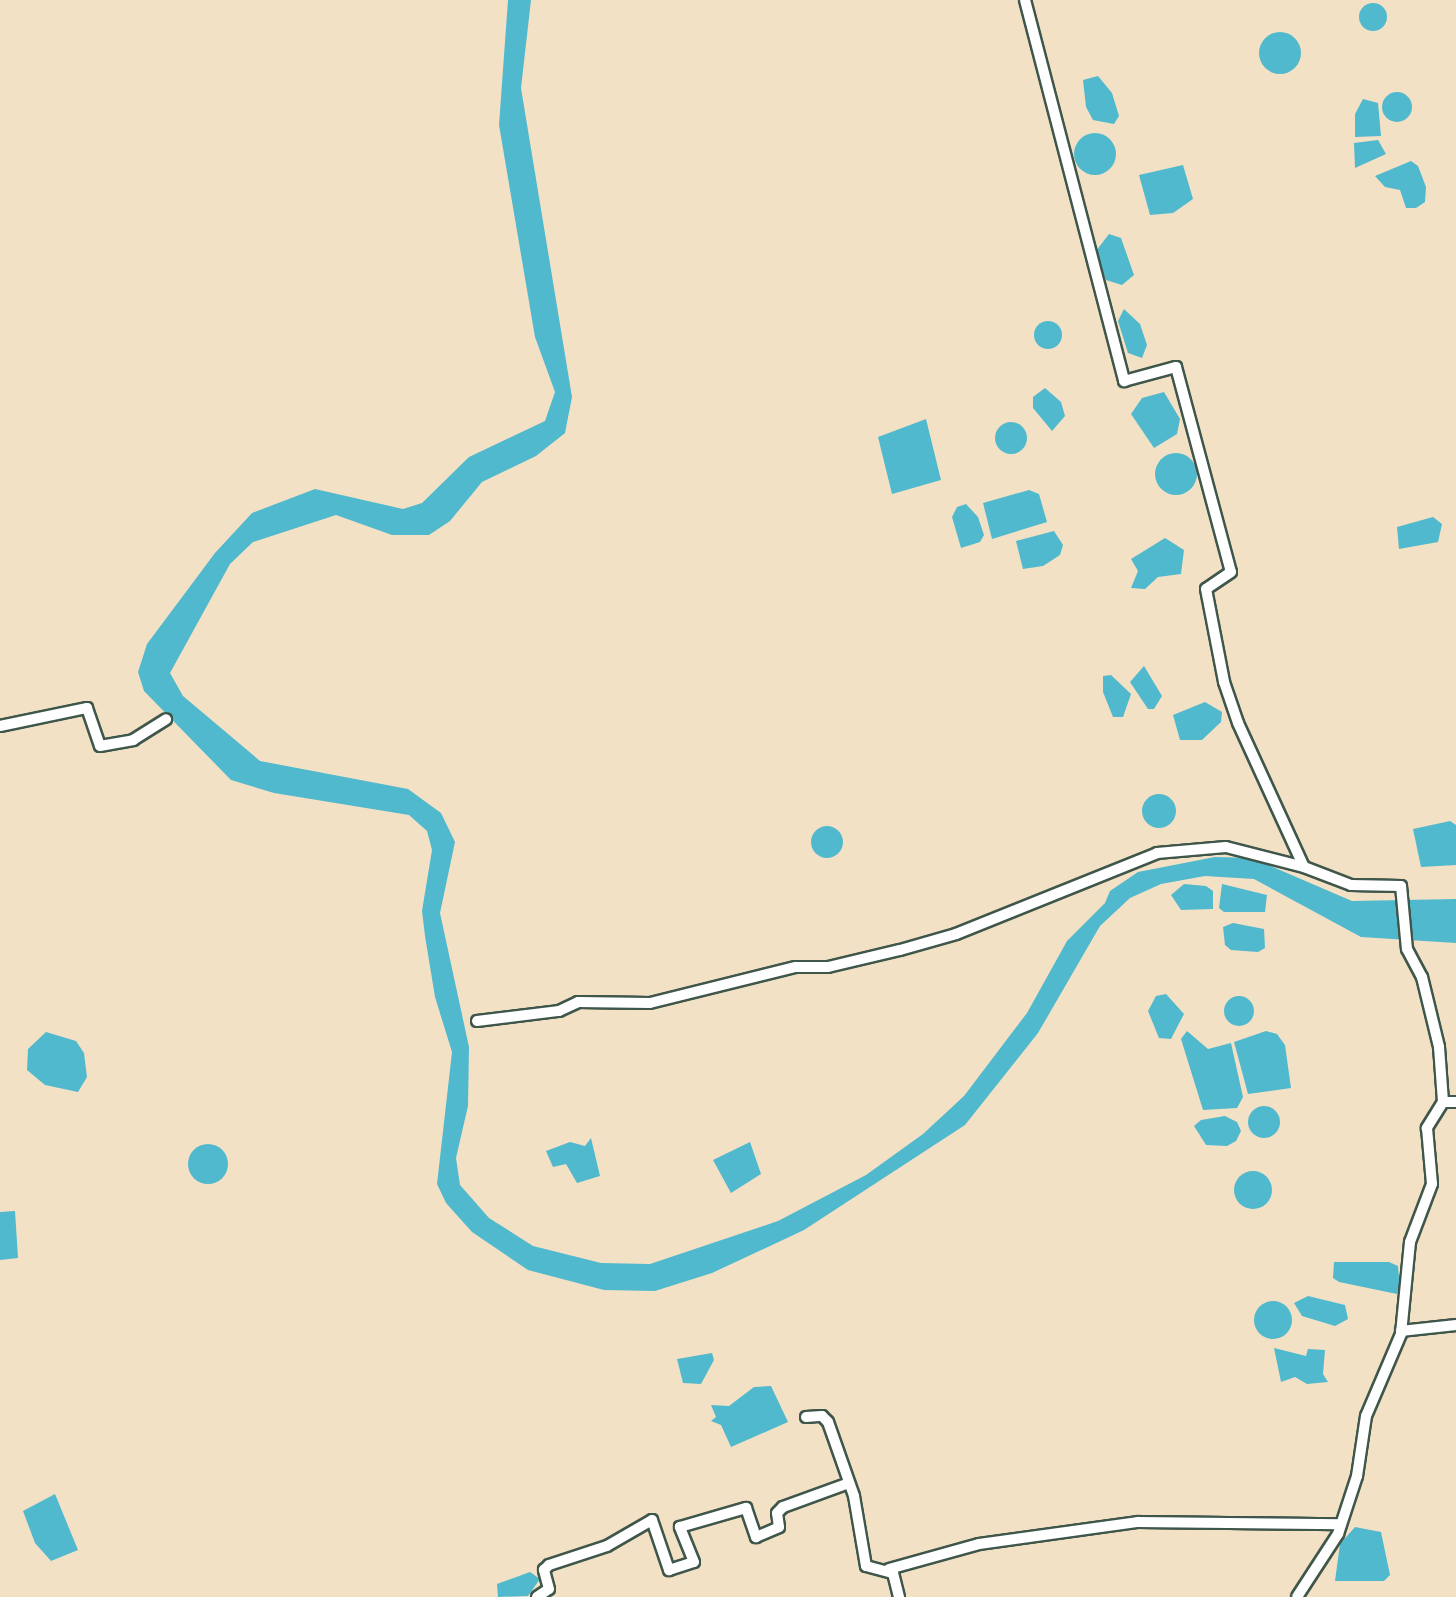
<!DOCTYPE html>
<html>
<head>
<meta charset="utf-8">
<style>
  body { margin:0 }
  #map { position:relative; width:1456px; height:1597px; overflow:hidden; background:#f3e1c6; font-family:"Libre Bodoni",serif }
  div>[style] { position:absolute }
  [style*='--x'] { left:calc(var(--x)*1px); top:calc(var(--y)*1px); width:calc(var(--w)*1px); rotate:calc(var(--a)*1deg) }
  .water>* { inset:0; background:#50b9cd }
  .round { border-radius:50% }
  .roads { filter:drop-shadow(2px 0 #3f564a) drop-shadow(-2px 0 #3f564a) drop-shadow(0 2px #3f564a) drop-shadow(0 -2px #3f564a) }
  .minor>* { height:10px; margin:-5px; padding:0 5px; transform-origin:5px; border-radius:5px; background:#fff }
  span { translate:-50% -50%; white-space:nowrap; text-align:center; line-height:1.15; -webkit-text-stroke:6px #fff; paint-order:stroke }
</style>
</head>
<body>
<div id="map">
  <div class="water">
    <div style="clip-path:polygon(508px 0,531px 0,521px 88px,572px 397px,565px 433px,536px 456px,482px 482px,450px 521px,429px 535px,392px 535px,336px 515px,253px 542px,230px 564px,170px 673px,183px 696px,260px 761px,408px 789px,441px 813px,455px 842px,440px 913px,469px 1047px,468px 1106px,456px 1158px,460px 1185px,489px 1218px,533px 1246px,601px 1263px,650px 1264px,778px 1221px,866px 1175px,923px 1134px,964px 1096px,1027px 1013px,1067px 941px,1105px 903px,1110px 891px,1138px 872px,1215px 857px,1252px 858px,1352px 901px,1456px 899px,1456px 943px,1361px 937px,1254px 879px,1205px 876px,1161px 884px,1130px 898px,1100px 926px,1038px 1033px,965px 1125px,804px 1230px,712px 1273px,655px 1291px,604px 1290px,528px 1270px,472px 1232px,446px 1203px,437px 1184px,452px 1052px,435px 997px,425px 936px,422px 911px,432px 850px,427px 831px,409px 815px,274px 793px,231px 780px,144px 691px,138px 672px,147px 644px,215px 553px,252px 513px,315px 489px,403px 509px,422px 503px,469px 457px,545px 421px,555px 392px,535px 337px,499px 125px)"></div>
    <div class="round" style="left:1359px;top:3px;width:28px;height:28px"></div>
    <div class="round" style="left:1259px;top:32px;width:42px;height:42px"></div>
    <div style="clip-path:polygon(1098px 76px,1112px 93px,1119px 116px,1114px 124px,1093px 120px,1086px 107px,1083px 80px)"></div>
    <div class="round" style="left:1382px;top:92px;width:30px;height:30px"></div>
    <div style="clip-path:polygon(1363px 99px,1378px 103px,1381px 136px,1355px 137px,1355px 114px)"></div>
    <div class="round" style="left:1074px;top:133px;width:42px;height:42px"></div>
    <div style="clip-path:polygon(1378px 140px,1386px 154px,1355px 168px,1354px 143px)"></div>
    <div style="clip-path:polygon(1411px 161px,1418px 166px,1426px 187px,1425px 202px,1416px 208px,1406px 208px,1400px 190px,1385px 187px,1375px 176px)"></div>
    <div style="clip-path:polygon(1183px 165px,1193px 199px,1173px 213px,1150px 215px,1139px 175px)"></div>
    <div style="clip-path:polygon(1109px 234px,1121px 238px,1134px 275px,1122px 285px,1106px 280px,1096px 251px)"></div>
    <div style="clip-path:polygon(1124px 309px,1140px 324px,1147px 345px,1142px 358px,1128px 353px,1118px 321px)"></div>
    <div class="round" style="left:1034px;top:321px;width:28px;height:28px"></div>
    <div style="clip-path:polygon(1045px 388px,1061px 402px,1065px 416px,1052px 431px,1033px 408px,1033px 397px)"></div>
    <div style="clip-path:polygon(1164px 392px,1180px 419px,1177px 434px,1154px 448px,1131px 414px,1142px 398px)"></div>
    <div style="clip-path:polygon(926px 419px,941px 480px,892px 494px,878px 437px)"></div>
    <div class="round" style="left:995px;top:422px;width:32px;height:32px"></div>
    <div class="round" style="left:1155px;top:453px;width:42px;height:42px"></div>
    <div style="clip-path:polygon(1029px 490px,1039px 494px,1047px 522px,992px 539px,983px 503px)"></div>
    <div style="clip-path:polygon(966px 504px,978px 517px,984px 535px,980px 542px,961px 548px,952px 517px,957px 507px)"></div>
    <div style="clip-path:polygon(1433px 517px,1442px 524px,1438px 542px,1399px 549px,1397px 527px)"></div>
    <div style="clip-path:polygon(1054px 531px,1063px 545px,1060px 555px,1043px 566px,1023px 569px,1016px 541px)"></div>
    <div style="clip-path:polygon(1165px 538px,1184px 550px,1181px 574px,1158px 577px,1145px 589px,1131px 588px,1138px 571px,1131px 559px)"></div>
    <div style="clip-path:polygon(1144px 666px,1162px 696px,1154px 709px,1148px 709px,1130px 682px)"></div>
    <div style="clip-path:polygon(1111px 675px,1131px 694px,1123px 717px,1113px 717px,1103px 692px,1103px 676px)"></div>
    <div style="clip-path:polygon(1205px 702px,1222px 712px,1221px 722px,1202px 740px,1180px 740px,1173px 715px)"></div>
    <div class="round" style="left:1142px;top:794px;width:34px;height:34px"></div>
    <div style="clip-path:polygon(1450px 821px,1456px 825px,1456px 865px,1421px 867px,1413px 829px)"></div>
    <div class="round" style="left:811px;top:826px;width:32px;height:32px"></div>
    <div style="clip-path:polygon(1184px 884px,1206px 886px,1213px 891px,1213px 909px,1181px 910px,1171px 895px)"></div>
    <div style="clip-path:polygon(1222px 884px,1267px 895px,1265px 912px,1224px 912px,1219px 908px)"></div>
    <div style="clip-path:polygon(1233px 923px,1264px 929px,1265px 948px,1258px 952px,1231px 950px,1225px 945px,1223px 927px)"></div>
    <div style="clip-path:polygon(1166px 994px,1184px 1014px,1171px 1039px,1159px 1038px,1148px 1011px,1156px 996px)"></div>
    <div class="round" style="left:1224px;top:996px;width:30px;height:30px"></div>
    <div style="clip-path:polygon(1187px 1031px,1208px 1049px,1231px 1043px,1243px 1097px,1237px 1108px,1203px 1110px,1181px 1039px)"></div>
    <div style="clip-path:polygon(1266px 1031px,1277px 1034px,1285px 1045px,1291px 1088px,1248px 1094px,1234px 1042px)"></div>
    <div style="clip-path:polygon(46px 1032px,76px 1041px,84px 1053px,87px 1077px,78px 1092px,45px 1085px,27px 1070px,28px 1049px)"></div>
    <div class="round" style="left:1248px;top:1106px;width:32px;height:32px"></div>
    <div style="clip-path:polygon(1225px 1116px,1237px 1122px,1241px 1131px,1236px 1141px,1227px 1146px,1206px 1145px,1194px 1126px,1201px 1120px)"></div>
    <div style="clip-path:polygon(591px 1138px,600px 1176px,577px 1183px,566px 1164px,553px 1167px,546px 1151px,570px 1142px,585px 1146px)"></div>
    <div style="clip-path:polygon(750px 1142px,761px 1174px,731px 1193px,713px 1160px)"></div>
    <div class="round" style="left:188px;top:1144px;width:40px;height:40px"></div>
    <div class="round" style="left:1234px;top:1171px;width:38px;height:38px"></div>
    <div style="clip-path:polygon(15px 1211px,18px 1258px,0 1260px,0 1212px)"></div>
    <div style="clip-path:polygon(1334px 1262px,1389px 1262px,1398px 1266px,1400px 1289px,1397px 1294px,1339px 1282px,1333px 1278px)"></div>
    <div style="clip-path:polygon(1308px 1296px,1345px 1305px,1348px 1319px,1335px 1326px,1302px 1316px,1294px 1303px)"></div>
    <div class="round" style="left:1254px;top:1301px;width:38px;height:38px"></div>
    <div style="clip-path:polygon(1274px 1348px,1306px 1356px,1308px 1349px,1325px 1350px,1323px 1374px,1328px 1382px,1307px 1384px,1295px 1377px,1281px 1382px)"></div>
    <div style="clip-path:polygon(712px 1353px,714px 1360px,701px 1384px,683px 1383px,677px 1359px)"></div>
    <div style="clip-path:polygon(771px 1386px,788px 1422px,731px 1447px,721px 1425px,711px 1421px,716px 1417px,711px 1405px,729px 1406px,754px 1387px)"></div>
    <div style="clip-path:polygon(55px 1494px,78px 1550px,51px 1561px,35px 1543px,23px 1511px)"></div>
    <div style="clip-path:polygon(1355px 1527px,1381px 1532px,1390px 1575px,1384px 1581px,1335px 1581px,1340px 1544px)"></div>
    <div style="clip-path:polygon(530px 1572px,540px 1579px,528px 1596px,498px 1597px,497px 1584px)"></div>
  </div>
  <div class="roads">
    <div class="minor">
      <div style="--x:1025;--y:0;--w:394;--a:75.4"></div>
      <div style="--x:1124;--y:381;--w:54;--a:-15.1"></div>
      <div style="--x:1176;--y:367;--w:212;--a:75"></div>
      <div style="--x:1231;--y:572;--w:30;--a:146"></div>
      <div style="--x:1206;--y:589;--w:95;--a:79"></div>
      <div style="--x:1224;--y:682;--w:43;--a:71.1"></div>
      <div style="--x:1238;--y:723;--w:158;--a:65.4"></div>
      <div style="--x:1304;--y:867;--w:50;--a:21"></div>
      <div style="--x:1351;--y:885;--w:50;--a:1.1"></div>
      <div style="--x:1401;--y:886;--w:63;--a:84.6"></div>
      <div style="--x:1407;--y:949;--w:32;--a:62"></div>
      <div style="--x:1422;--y:977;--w:72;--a:76.3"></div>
      <div style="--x:1439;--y:1047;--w:55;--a:85.8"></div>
      <div style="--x:1443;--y:1102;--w:31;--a:122"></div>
      <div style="--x:1427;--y:1128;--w:56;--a:84.9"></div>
      <div style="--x:1432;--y:1184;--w:62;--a:110.8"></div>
      <div style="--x:1410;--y:1242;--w:92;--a:95.6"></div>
      <div style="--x:1401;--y:1334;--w:89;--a:113.1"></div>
      <div style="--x:1366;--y:1416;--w:61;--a:98.5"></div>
      <div style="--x:1357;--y:1476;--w:61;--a:108.1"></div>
      <div style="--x:1338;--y:1534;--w:75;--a:123.1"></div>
      <div style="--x:0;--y:726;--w:89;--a:-11.7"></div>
      <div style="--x:87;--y:708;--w:40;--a:71.1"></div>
      <div style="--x:100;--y:746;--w:34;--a:-10"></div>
      <div style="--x:133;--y:740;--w:39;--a:-32"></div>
      <div style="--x:477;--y:1021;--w:83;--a:-7"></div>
      <div style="--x:559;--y:1011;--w:21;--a:-25"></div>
      <div style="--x:578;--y:1002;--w:72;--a:0.8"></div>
      <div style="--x:650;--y:1003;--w:150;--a:-13.9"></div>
      <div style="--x:796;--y:967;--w:32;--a:0"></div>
      <div style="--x:828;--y:967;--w:74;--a:-13.3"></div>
      <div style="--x:900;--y:950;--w:58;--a:-15.9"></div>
      <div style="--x:956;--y:934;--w:217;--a:-21.9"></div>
      <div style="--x:1157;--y:853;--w:69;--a:-5"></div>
      <div style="--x:1226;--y:847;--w:81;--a:14.4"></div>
      <div style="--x:1443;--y:1102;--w:13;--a:0"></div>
      <div style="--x:1401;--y:1331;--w:55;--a:-6.2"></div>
      <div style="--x:806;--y:1417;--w:16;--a:-4"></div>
      <div style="--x:822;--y:1416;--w:8;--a:45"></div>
      <div style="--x:828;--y:1422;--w:78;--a:70.6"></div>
      <div style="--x:854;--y:1496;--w:71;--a:80.3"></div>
      <div style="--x:866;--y:1566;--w:28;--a:15"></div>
      <div style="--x:893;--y:1573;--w:25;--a:76"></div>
      <div style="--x:889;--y:1569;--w:93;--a:-15.5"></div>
      <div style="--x:979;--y:1544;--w:161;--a:-7.9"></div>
      <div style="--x:1138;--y:1522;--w:203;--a:0.6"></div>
      <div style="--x:537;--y:1597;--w:14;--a:-34"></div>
      <div style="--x:549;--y:1589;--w:20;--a:-105"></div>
      <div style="--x:544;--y:1570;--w:7;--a:-45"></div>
      <div style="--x:549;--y:1565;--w:61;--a:-18.1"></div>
      <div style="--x:607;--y:1546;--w:52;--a:-30"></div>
      <div style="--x:652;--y:1520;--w:53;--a:71.2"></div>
      <div style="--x:669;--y:1570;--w:26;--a:-18"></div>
      <div style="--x:694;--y:1562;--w:38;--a:-112"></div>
      <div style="--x:680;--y:1527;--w:69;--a:-16.1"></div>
      <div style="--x:746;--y:1508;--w:31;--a:71"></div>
      <div style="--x:756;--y:1537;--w:25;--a:-23"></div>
      <div style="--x:779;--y:1527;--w:14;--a:-98"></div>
      <div style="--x:777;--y:1513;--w:8;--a:-45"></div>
      <div style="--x:783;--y:1507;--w:70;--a:-20"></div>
    </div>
  </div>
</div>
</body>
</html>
